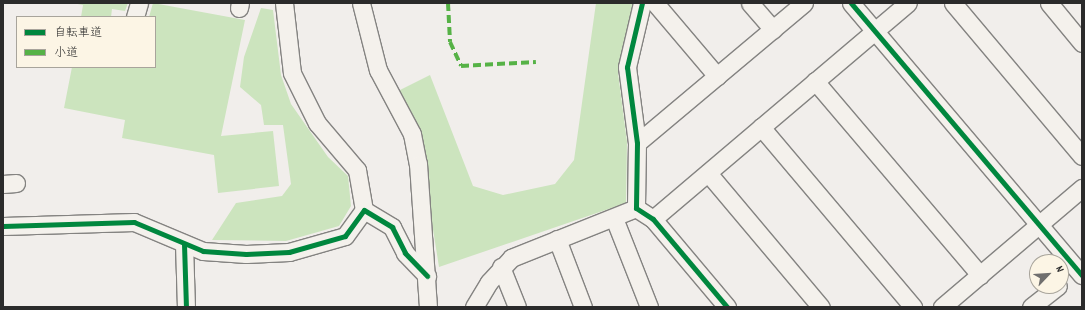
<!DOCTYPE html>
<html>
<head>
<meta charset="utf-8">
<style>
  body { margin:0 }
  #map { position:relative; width:1085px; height:310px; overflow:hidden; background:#f1eeeb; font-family:Dekko,"Klee One",sans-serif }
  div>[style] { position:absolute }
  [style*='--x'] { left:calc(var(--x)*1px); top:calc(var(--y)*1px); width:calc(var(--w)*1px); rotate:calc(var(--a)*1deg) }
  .green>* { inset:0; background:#cce4be }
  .roads { filter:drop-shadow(1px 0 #848381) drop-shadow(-1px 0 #848381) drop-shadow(0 1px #848381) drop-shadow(0 -1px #848381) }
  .minor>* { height:17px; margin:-8.5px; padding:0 8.5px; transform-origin:8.5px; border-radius:8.5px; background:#f4f1ec }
  .quiet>* { height:4px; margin-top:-2px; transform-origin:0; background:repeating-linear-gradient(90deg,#56b246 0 8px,transparent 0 12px) }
  .cycleway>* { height:5px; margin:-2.5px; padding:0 2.5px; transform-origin:2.5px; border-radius:2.5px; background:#00873e }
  span { translate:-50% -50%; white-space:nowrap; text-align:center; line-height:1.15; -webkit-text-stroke:3px #fcf5e5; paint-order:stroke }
  .frame { position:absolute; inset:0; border:4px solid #2b2b2b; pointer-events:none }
  .legend { position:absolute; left:16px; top:16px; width:140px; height:52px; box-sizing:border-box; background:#fcf5e5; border:1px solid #a8a49b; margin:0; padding:5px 7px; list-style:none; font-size:12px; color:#2b2b2b }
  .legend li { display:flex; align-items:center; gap:8px; height:20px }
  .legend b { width:20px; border:1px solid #a8a49b }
  .north { position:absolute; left:1029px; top:254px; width:40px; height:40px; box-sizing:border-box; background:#fcf5e5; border:1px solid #a8a49b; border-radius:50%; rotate:65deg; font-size:11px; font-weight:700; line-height:16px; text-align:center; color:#2b2b2b }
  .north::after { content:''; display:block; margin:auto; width:14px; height:18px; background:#706f6e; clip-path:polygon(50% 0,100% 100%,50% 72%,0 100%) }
</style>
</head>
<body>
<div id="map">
  <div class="green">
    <div style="clip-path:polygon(72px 3px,128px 3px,125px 11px,112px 9px,111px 17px,81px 17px,83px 5px)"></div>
    <div style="clip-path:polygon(153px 3px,245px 20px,221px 136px,273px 131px,279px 186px,218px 193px,214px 155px,122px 138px,125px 120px,64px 108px,72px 67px,155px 67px,155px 17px,149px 17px)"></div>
    <div style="clip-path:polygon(596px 3px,635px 3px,618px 73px,627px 142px,626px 203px,439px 267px,418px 135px,398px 91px,430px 75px,473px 186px,503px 195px,555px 184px,574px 160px)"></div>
    <div style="clip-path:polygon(261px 8px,273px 10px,281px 75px,291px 104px,328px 157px,348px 176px,351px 206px,339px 226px,286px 241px,212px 240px,236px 203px,282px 196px,291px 184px,283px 125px,264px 125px,261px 105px,240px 87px,244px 57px)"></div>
  </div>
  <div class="roads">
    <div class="minor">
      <div style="--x:284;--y:3;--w:70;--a:83.5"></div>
      <div style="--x:292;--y:73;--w:56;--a:63.4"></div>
      <div style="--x:317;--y:123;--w:62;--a:49.6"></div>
      <div style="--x:357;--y:170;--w:41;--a:80.1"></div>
      <div style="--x:361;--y:3;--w:69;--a:75.8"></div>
      <div style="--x:378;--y:70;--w:72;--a:62"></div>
      <div style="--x:412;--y:134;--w:31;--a:79"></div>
      <div style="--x:418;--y:164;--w:143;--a:86"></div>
      <div style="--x:642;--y:3;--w:66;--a:103.2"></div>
      <div style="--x:627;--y:67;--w:77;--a:82.5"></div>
      <div style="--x:637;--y:143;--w:65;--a:90.9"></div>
      <div style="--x:636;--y:208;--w:20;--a:33"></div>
      <div style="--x:653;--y:219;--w:115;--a:49.9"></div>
      <div style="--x:655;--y:3;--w:96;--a:49.7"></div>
      <div style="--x:750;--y:3;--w:35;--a:49"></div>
      <div style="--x:851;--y:3;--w:357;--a:49.7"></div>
      <div style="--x:953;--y:3;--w:200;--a:49.9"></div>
      <div style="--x:1049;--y:3;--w:52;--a:50.5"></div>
      <div style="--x:239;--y:8;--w:5;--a:-79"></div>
      <div style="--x:135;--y:17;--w:15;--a:-74"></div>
      <div style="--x:815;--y:81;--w:255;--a:49.6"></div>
      <div style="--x:761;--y:127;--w:236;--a:49.8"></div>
      <div style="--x:637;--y:143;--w:218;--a:-40"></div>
      <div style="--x:708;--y:173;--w:175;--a:49.9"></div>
      <div style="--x:3;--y:184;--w:13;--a:-4"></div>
      <div style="--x:614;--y:218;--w:96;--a:68.5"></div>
      <div style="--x:653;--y:219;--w:334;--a:-40.3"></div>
      <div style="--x:3;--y:226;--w:131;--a:-1.7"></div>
      <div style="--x:134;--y:222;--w:75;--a:22.8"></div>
      <div style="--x:203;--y:251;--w:43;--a:4"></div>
      <div style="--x:246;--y:254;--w:43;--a:-2.7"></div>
      <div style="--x:289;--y:252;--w:58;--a:-15.9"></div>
      <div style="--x:345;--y:236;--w:32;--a:-54"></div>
      <div style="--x:364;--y:210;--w:33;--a:31"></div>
      <div style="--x:392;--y:227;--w:29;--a:63"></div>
      <div style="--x:405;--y:253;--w:32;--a:46"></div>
      <div style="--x:557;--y:239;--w:73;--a:69.1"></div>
      <div style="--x:184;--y:244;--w:63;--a:88.2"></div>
      <div style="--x:501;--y:267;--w:43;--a:68.2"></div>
      <div style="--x:474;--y:307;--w:29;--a:-59"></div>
      <div style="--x:489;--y:282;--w:33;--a:-47"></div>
      <div style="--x:511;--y:258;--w:135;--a:-21.8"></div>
      <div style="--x:942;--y:307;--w:184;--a:-40.4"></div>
      <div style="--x:1031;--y:307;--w:34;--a:-38"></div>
    </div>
  </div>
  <div class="quiet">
    <div style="--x:448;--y:3;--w:39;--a:87"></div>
    <div style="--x:450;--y:42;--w:26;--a:65"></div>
    <div style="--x:461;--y:66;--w:75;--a:-3.1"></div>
  </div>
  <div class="cycleway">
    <div style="--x:642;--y:3;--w:66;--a:103.2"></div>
    <div style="--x:627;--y:67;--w:77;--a:82.5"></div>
    <div style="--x:637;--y:143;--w:65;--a:90.9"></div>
    <div style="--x:636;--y:208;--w:20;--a:33"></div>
    <div style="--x:653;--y:219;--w:115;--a:49.9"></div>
    <div style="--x:851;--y:3;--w:357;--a:49.7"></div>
    <div style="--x:3;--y:226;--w:131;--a:-1.7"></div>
    <div style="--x:134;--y:222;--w:75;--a:22.8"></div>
    <div style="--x:203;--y:251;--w:43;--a:4"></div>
    <div style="--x:246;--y:254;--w:43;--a:-2.7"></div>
    <div style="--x:289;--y:252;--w:58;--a:-15.9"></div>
    <div style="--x:345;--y:236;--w:32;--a:-54"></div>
    <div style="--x:364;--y:210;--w:33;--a:31"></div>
    <div style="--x:392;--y:227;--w:29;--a:63"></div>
    <div style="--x:405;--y:253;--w:32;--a:46"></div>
    <div style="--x:184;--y:244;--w:63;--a:88.2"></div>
  </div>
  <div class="frame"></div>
  <ul class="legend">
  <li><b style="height:5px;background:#00873e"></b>自転車道</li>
  <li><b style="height:5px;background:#56b246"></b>小道</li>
  </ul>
  <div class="north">N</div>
</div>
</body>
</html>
